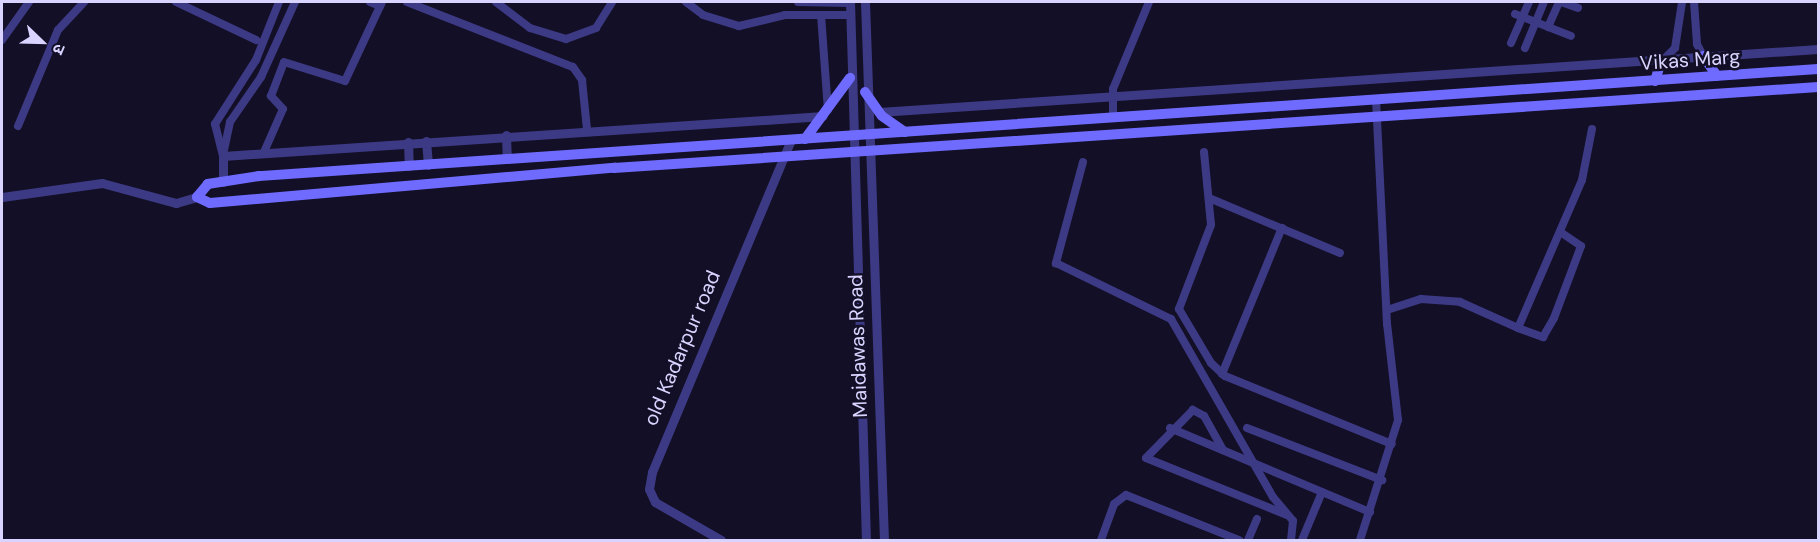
<!DOCTYPE html>
<html>
<head>
<meta charset="utf-8">
<style>
  body { margin:0 }
  #map { position:relative; width:1820px; height:542px; overflow:hidden; background:#130f26; font-family:"DM Sans","Noto Sans Devanagari",sans-serif }
  div>[style] { position:absolute }
  [style*='--x'] { left:calc(var(--x)*1px); top:calc(var(--y)*1px); width:calc(var(--w)*1px); rotate:calc(var(--a)*1deg) }
  .minor>* { height:8px; margin:-4px; padding:0 4px; transform-origin:4px; border-radius:4px; background:#3d3a85 }
  .tertiary>* { height:9px; margin:-4.5px; padding:0 4.5px; transform-origin:4.5px; border-radius:4.5px; background:#3d3a85 }
  .secondary>* { height:10px; margin:-5px; padding:0 5px; transform-origin:5px; border-radius:5px; background:#6f6bff }
  span { translate:-50% -50%; white-space:nowrap; text-align:center; line-height:1.15; -webkit-text-stroke:5px #130f26; paint-order:stroke }
  .street-label { font-size:20px; color:#d9d4ff }
  .frame { position:absolute; inset:0; border:3px solid #d9d4ff; pointer-events:none }
  .north { position:absolute; left:12px; top:12px; width:60px; height:60px; -webkit-text-stroke:4px #130f26; paint-order:stroke; rotate:113deg; font-size:16px; font-weight:700; line-height:24px; text-align:center; color:#d9d4ff }
  .north::after { content:''; display:block; margin:auto; width:21px; height:27px; background:#d9d4ff; clip-path:polygon(50% 0,100% 100%,50% 72%,0 100%) }
</style>
</head>
<body>
<div id="map">
  <div class="minor">
    <div style="--x:176;--y:2;--w:89;--a:25.4"></div>
    <div style="--x:370;--y:2;--w:11;--a:22"></div>
    <div style="--x:407;--y:2;--w:178;--a:21.4"></div>
    <div style="--x:573;--y:67;--w:16;--a:55"></div>
    <div style="--x:582;--y:80;--w:49;--a:84.2"></div>
    <div style="--x:496;--y:2;--w:43;--a:37.4"></div>
    <div style="--x:530;--y:28;--w:38;--a:17"></div>
    <div style="--x:566;--y:39;--w:32;--a:-20"></div>
    <div style="--x:596;--y:28;--w:31;--a:-58"></div>
    <div style="--x:686;--y:2;--w:21;--a:37"></div>
    <div style="--x:703;--y:15;--w:38;--a:17"></div>
    <div style="--x:739;--y:26;--w:47;--a:-13.4"></div>
    <div style="--x:785;--y:15;--w:65;--a:0"></div>
    <div style="--x:798;--y:2;--w:52;--a:1.1"></div>
    <div style="--x:1561;--y:2;--w:18;--a:19"></div>
    <div style="--x:1694;--y:2;--w:42;--a:85.9"></div>
    <div style="--x:1697;--y:44;--w:13;--a:63"></div>
    <div style="--x:1515;--y:14;--w:60;--a:21.4"></div>
    <div style="--x:821;--y:15;--w:95;--a:85.8"></div>
    <div style="--x:1548;--y:27;--w:27;--a:-66"></div>
    <div style="--x:2;--y:40;--w:47;--a:-54.6"></div>
    <div style="--x:1511;--y:43;--w:45;--a:-66.3"></div>
    <div style="--x:1525;--y:48;--w:50;--a:-67.6"></div>
    <div style="--x:1663;--y:60;--w:17;--a:-45"></div>
    <div style="--x:1675;--y:48;--w:47;--a:-81.3"></div>
    <div style="--x:1113;--y:117;--w:28;--a:-90"></div>
    <div style="--x:1113;--y:89;--w:94;--a:-67.5"></div>
    <div style="--x:18;--y:126;--w:104;--a:-67.4"></div>
    <div style="--x:58;--y:30;--w:38;--a:-47"></div>
    <div style="--x:264;--y:152;--w:47;--a:-66.2"></div>
    <div style="--x:283;--y:109;--w:18;--a:-133"></div>
    <div style="--x:271;--y:96;--w:36;--a:-69"></div>
    <div style="--x:284;--y:62;--w:64;--a:17.3"></div>
    <div style="--x:345;--y:81;--w:87;--a:-64.9"></div>
    <div style="--x:1204;--y:152;--w:73;--a:84.5"></div>
    <div style="--x:1211;--y:225;--w:90;--a:110.9"></div>
    <div style="--x:1179;--y:309;--w:63;--a:59.3"></div>
    <div style="--x:1211;--y:363;--w:19;--a:43"></div>
    <div style="--x:1225;--y:376;--w:180;--a:22.2"></div>
    <div style="--x:223;--y:155;--w:34;--a:-78"></div>
    <div style="--x:230;--y:122;--w:55;--a:-55.4"></div>
    <div style="--x:261;--y:77;--w:82;--a:-65.6"></div>
    <div style="--x:223;--y:156;--w:33;--a:-104"></div>
    <div style="--x:215;--y:124;--w:76;--a:-57.4"></div>
    <div style="--x:256;--y:60;--w:62;--a:-68.4"></div>
    <div style="--x:1083;--y:162;--w:105;--a:105"></div>
    <div style="--x:1056;--y:263;--w:128;--a:26"></div>
    <div style="--x:1171;--y:319;--w:205;--a:60.2"></div>
    <div style="--x:1273;--y:497;--w:31;--a:50"></div>
    <div style="--x:1293;--y:521;--w:19;--a:96"></div>
    <div style="--x:1209;--y:198;--w:142;--a:22.8"></div>
    <div style="--x:1387;--y:310;--w:36;--a:-18"></div>
    <div style="--x:1421;--y:299;--w:39;--a:4"></div>
    <div style="--x:1460;--y:302;--w:64;--a:24.1"></div>
    <div style="--x:1518;--y:328;--w:161;--a:-66.6"></div>
    <div style="--x:1582;--y:180;--w:52;--a:-78.9"></div>
    <div style="--x:1518;--y:328;--w:27;--a:20"></div>
    <div style="--x:1543;--y:337;--w:22;--a:-60"></div>
    <div style="--x:1554;--y:318;--w:77;--a:-69.4"></div>
    <div style="--x:1581;--y:246;--w:25;--a:-146"></div>
    <div style="--x:1222;--y:374;--w:158;--a:-67.7"></div>
    <div style="--x:1170;--y:428;--w:217;--a:22.8"></div>
    <div style="--x:1247;--y:428;--w:145;--a:21.1"></div>
    <div style="--x:1223;--y:450;--w:39;--a:-119"></div>
    <div style="--x:1204;--y:416;--w:13;--a:-151"></div>
    <div style="--x:1193;--y:410;--w:67;--a:134.4"></div>
    <div style="--x:1146;--y:458;--w:152;--a:22"></div>
    <div style="--x:1101;--y:540;--w:38;--a:-70"></div>
    <div style="--x:1114;--y:504;--w:15;--a:-37"></div>
    <div style="--x:1126;--y:495;--w:122;--a:21.7"></div>
    <div style="--x:1248;--y:540;--w:23;--a:-67"></div>
    <div style="--x:1302;--y:540;--w:52;--a:-67.4"></div>
    <div style="--x:1360;--y:540;--w:126;--a:-72.4"></div>
    <div style="--x:1398;--y:420;--w:97;--a:-96.5"></div>
    <div style="--x:1387;--y:324;--w:224;--a:-92.8"></div>
  </div>
  <div class="tertiary">
    <div style="--x:850;--y:2;--w:538;--a:88.3"></div>
    <div style="--x:865;--y:2;--w:538;--a:87.98"></div>
    <div style="--x:879;--y:112;--w:941;--a:-3.84"></div>
    <div style="--x:506;--y:135;--w:24;--a:88"></div>
    <div style="--x:426;--y:141;--w:24;--a:85"></div>
    <div style="--x:408;--y:142;--w:24;--a:88"></div>
    <div style="--x:223;--y:182;--w:26;--a:-90"></div>
    <div style="--x:223;--y:156;--w:601;--a:-3.81"></div>
    <div style="--x:2;--y:197;--w:101;--a:-8"></div>
    <div style="--x:102;--y:183;--w:77;--a:15.1"></div>
    <div style="--x:176;--y:203;--w:22;--a:-16"></div>
    <div style="--x:721;--y:540;--w:76;--a:-150.1"></div>
    <div style="--x:655;--y:502;--w:14;--a:-115"></div>
    <div style="--x:649;--y:489;--w:17;--a:-80"></div>
    <div style="--x:652;--y:472;--w:360;--a:-67.3"></div>
  </div>
  <div class="secondary">
    <div style="--x:1703;--y:56;--w:24;--a:55"></div>
    <div style="--x:1818;--y:69;--w:1563;--a:176.07"></div>
    <div style="--x:259;--y:176;--w:52;--a:171.1"></div>
    <div style="--x:208;--y:184;--w:17;--a:130"></div>
    <div style="--x:197;--y:197;--w:14;--a:25"></div>
    <div style="--x:210;--y:203;--w:406;--a:-5"></div>
    <div style="--x:614;--y:168;--w:1207;--a:-3.85"></div>
    <div style="--x:1655;--y:81;--w:21;--a:-73"></div>
    <div style="--x:865;--y:92;--w:29;--a:55"></div>
    <div style="--x:882;--y:116;--w:28;--a:35"></div>
    <div style="--x:805;--y:139;--w:76;--a:-53.6"></div>
  </div>
  <div class="street-label">
    <span style="left:1690px;top:60px;rotate:-4deg">Vikas Marg</span>
    <span style="left:858px;top:346px;rotate:-92deg">Maidawas Road</span>
    <span style="left:682px;top:348px;rotate:-67deg">old Kadarpur road</span>
  </div>
  <div class="frame"></div>
  <div class="north">उ</div>
</div>
</body>
</html>
